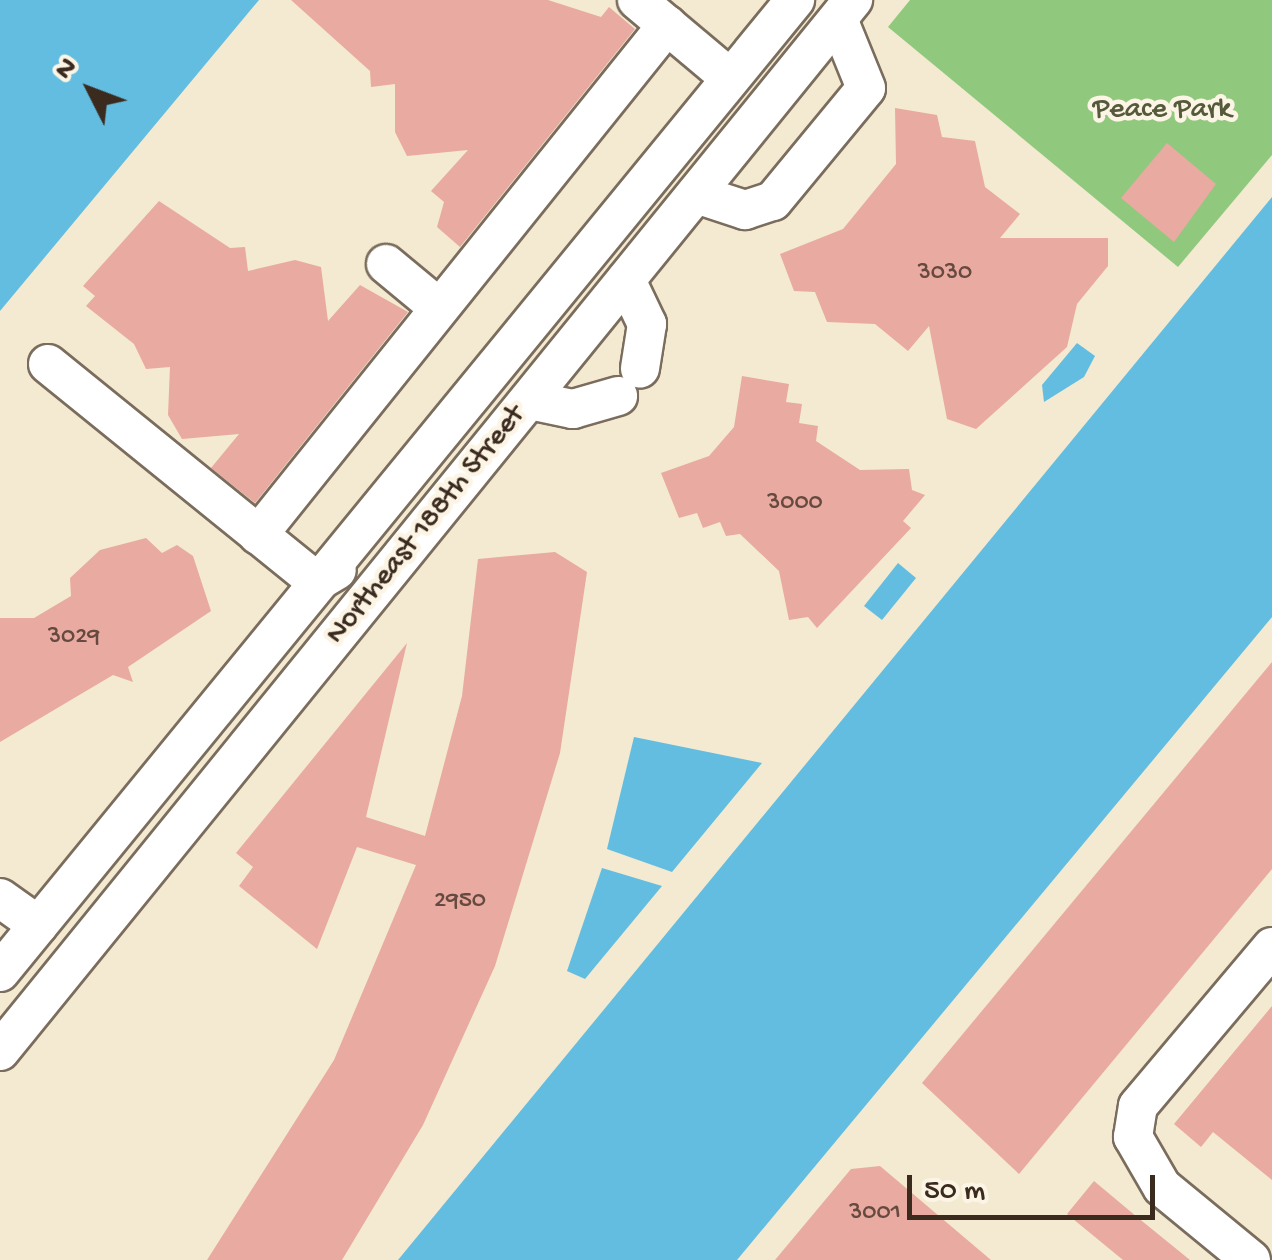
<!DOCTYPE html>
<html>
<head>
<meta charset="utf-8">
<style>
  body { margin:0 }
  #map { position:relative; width:1272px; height:1260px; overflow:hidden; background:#f3ead1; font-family:"Gochi Hand",sans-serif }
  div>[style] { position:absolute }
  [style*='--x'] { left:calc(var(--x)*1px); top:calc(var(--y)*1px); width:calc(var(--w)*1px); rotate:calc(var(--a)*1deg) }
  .green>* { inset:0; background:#90c97d }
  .water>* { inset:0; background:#62bde0 }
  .building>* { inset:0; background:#e9aaa1 }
  .roads { filter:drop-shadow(2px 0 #7b6d5d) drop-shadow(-2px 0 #7b6d5d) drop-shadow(0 2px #7b6d5d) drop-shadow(0 -2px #7b6d5d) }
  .minor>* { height:38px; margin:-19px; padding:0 19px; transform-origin:19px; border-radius:19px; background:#fff }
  span { translate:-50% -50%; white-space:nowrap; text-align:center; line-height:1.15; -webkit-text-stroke:9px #fcf5e5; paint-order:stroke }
  .number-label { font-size:25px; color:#664a3f }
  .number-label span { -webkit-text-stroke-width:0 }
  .park-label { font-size:30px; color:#545a3a }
  .street-label { font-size:30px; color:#3b2a1e }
  .north { position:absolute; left:40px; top:40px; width:100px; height:100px; -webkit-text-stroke:8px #fcf5e5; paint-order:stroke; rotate:312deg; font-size:28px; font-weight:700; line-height:40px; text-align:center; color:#3b2a1e }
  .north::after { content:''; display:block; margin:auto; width:35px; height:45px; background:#3b2a1e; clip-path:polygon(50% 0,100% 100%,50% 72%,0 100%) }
  .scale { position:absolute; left:907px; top:1175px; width:248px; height:45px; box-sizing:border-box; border:5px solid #3b2a1e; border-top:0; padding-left:12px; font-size:30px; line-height:35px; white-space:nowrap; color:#3b2a1e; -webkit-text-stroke:8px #fcf5e5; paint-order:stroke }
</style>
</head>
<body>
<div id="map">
  <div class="green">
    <div style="clip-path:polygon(910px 0,1272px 0,1272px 155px,1178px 267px,888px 27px)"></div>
  </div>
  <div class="water">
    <div style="clip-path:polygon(0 0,259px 0,0 311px)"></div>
    <div style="clip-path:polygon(1272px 197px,1272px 617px,737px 1260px,398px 1260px)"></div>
    <div style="clip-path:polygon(1077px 343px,1095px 356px,1084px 377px,1044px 402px,1042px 385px)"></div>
    <div style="clip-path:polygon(898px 563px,916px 578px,882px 620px,864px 606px)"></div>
    <div style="clip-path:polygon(634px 737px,762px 763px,672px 872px,607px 849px)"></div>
    <div style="clip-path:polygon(602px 868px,662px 886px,585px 979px,567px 971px)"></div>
  </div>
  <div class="building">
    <div style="clip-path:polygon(291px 0,548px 0,601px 17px,609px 7px,635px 29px,460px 247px,437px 227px,444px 202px,431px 191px,468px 150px,407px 156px,395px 132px,395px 84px,371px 87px,370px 71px)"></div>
    <div style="clip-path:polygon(895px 108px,937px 115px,942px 137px,975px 141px,985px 187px,1020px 214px,1000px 238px,1108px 238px,1108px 266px,1077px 304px,1067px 347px,976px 429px,947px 419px,929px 326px,908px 351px,875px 324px,827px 322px,815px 292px,794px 291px,780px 254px,843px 229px,896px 164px)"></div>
    <div style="clip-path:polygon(1167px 143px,1216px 184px,1174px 242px,1121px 198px)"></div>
    <div style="clip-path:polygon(159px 201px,230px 248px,245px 247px,248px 271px,295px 260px,321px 267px,328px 321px,360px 285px,408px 312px,255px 503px,211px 468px,239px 434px,182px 439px,168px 415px,170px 367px,146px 369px,134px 344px,86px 306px,95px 296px,83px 286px)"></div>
    <div style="clip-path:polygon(742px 376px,789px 384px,786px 402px,802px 404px,799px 423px,818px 426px,816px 441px,860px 470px,909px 469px,912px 490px,925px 495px,903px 521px,911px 528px,817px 628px,808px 617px,789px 620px,779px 571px,740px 534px,726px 536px,720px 522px,703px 528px,697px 513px,679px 518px,661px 473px,709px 456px,734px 427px)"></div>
    <div style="clip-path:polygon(146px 538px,162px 553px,177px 545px,193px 556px,211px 611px,128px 667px,133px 682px,113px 675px,0 742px,0 618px,34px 618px,71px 596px,70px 578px,100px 550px)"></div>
    <div style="clip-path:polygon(555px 552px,587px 572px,560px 753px,495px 966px,423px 1125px,342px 1260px,207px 1260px,334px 1060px,416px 865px,357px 847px,317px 949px,239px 886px,253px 867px,236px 853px,407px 643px,366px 817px,425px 836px,462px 696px,478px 559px)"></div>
    <div style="clip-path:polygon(1272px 662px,1272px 869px,1019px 1174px,922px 1083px)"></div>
    <div style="clip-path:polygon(1272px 1006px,1272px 1180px,1213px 1132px,1201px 1147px,1174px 1124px)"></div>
    <div style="clip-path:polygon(880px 1166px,991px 1260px,775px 1260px,851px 1169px)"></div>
    <div style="clip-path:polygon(1094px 1181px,1137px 1217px,1190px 1260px,1123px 1260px,1067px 1214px)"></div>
  </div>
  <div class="roads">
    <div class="minor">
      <div style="--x:637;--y:0;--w:121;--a:40"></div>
      <div style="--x:696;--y:194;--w:52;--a:18.1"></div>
      <div style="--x:745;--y:210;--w:29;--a:-18"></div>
      <div style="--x:773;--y:201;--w:146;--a:-50.5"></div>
      <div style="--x:866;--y:88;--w:74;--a:-112.1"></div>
      <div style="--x:386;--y:264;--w:69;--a:39.7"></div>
      <div style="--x:626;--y:280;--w:49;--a:64.5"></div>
      <div style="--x:647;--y:324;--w:45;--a:99"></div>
      <div style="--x:48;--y:364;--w:346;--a:39"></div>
      <div style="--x:317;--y:582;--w:23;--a:-31"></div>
      <div style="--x:529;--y:400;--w:45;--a:11.6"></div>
      <div style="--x:573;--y:409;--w:47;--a:-16.1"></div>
      <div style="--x:258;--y:535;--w:654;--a:-51.27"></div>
      <div style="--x:0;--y:898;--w:47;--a:35.4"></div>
      <div style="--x:0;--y:972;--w:1256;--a:-50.72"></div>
      <div style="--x:0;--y:1051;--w:1354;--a:-50.94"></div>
      <div style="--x:1251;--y:1260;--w:115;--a:-140.6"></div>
      <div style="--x:1162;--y:1187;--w:58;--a:-120.1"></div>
      <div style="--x:1133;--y:1137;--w:31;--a:-81"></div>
      <div style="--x:1138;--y:1106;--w:208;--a:-49.9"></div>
    </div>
  </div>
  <div class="number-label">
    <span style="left:945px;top:274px">3030</span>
    <span style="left:795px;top:504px">3000</span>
    <span style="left:74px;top:638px">3029</span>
    <span style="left:460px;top:902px">2950</span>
    <span style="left:875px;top:1214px">3001</span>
  </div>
  <div class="park-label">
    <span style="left:1162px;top:111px">Peace Park</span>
  </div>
  <div class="street-label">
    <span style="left:427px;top:526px;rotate:-51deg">Northeast 188th Street</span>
  </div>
  <div class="north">N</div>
  <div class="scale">50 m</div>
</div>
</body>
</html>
